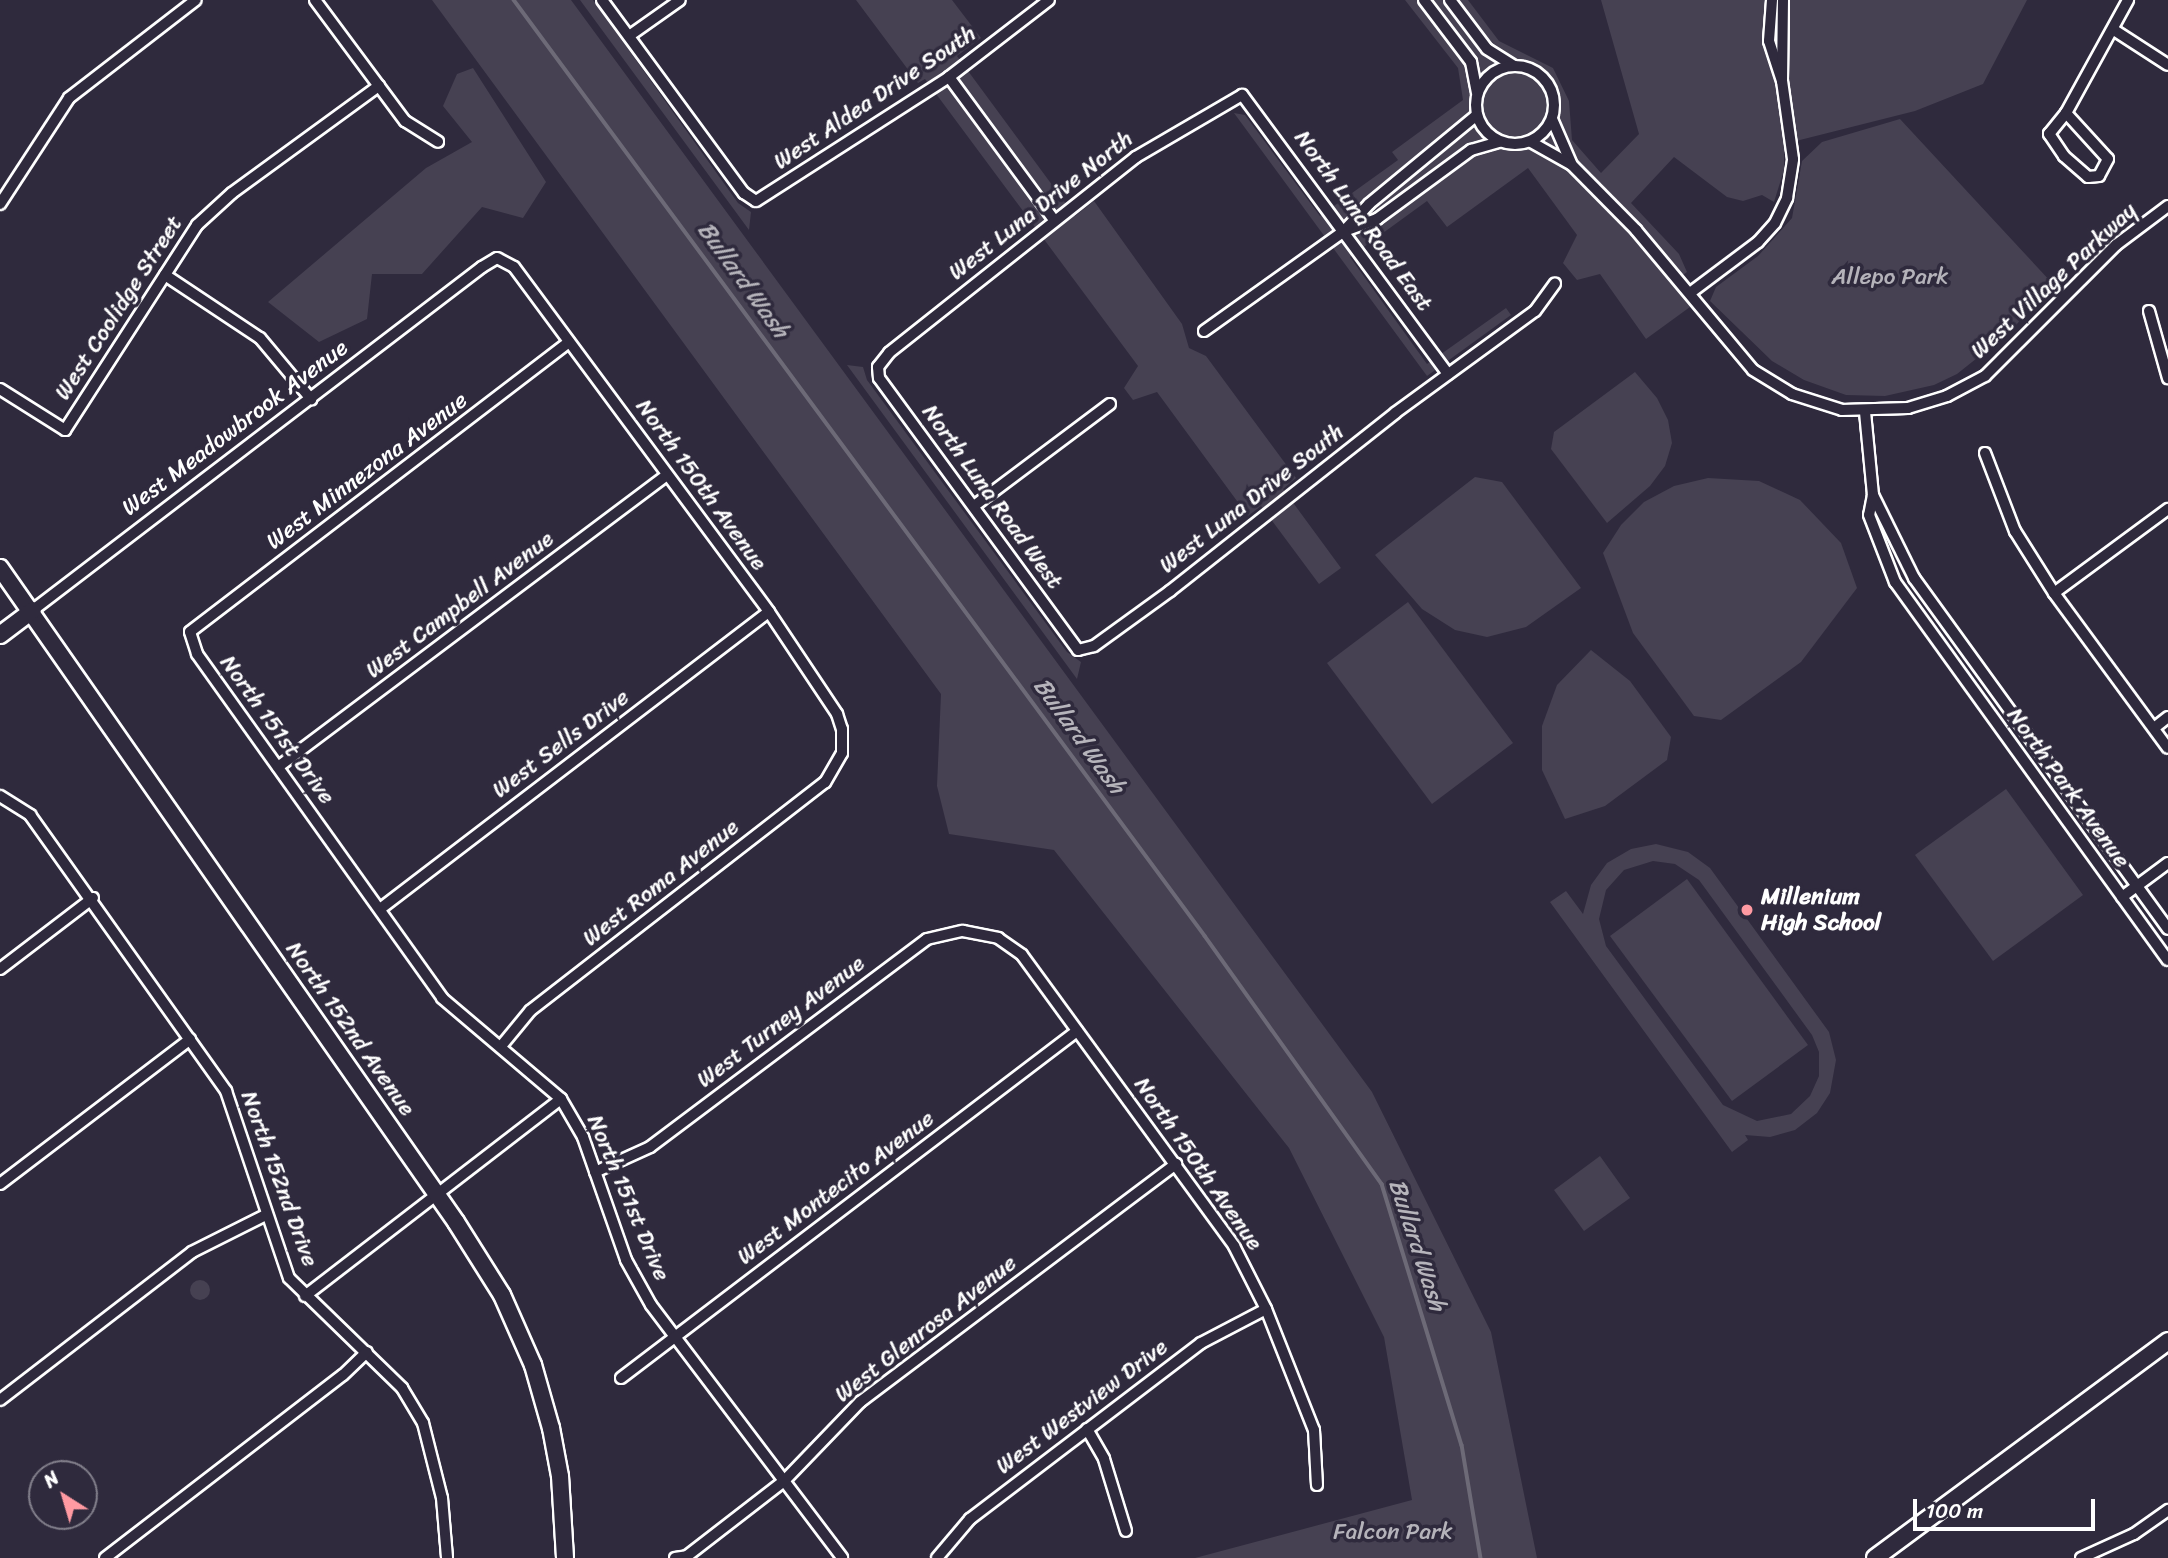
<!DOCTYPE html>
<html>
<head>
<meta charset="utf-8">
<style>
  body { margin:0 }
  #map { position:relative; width:2168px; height:1558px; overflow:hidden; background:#2f2a3d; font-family:Sriracha,sans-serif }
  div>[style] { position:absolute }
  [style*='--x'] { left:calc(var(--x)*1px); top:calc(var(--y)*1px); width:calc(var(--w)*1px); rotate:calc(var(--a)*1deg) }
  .green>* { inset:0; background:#464152 }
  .round { border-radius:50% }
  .stream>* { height:3.5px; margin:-1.75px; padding:0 1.75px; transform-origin:1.75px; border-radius:1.75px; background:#6d6a77 }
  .roads { filter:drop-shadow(2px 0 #fff) drop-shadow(-2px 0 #fff) drop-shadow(0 2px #fff) drop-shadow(0 -2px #fff) }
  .street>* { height:10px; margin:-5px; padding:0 5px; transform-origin:5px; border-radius:5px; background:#2f2a3d }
  .street>.ring { margin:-5px; padding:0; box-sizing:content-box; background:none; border:10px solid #2f2a3d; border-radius:50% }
  .secondary>* { height:16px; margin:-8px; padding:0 8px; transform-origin:8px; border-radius:8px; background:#2f2a3d }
  .dots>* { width:19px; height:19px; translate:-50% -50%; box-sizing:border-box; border:4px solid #2f2a3d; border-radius:50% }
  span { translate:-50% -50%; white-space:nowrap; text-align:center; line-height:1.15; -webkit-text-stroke:7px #2f2a3d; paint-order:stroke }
  .street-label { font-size:23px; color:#fff }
  .park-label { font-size:23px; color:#b5b3ba }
  .poi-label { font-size:23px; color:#fff; font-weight:700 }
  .left { translate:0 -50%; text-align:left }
  .water-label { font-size:24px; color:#b6b4bb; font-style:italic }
  .north { position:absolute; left:28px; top:1460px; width:70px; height:70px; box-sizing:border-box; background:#2f2a3d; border:2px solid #827f8b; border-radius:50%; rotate:323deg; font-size:19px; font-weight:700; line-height:28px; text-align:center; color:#fff }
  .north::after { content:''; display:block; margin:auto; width:24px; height:32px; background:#ff9aa2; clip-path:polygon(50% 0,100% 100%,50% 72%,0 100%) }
  .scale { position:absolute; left:1913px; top:1499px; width:182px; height:32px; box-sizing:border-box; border:4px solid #fff; border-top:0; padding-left:9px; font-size:21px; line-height:24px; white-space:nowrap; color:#fff; -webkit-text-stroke:5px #2f2a3d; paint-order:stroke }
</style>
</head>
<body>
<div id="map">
  <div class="green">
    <div style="clip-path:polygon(432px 0,571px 0,1372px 1092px,1491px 1332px,1537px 1558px,1195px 1558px,1412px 1500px,1384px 1337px,1289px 1148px,1054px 850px,949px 834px,937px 786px,941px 694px)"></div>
    <div style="clip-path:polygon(580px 0,593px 0,738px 203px,751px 212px,749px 230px)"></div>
    <div style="clip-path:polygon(856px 0,952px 0,981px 38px,957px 56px,1075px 216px,1094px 201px,1182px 324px,1189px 348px,1206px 356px,1296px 478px,1283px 489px,1341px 568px,1319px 584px,1261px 506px,1248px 516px,1157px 392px,1133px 400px,1124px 388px,1138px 366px,925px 79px,918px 83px)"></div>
    <div style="clip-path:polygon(1405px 0,1468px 0,1499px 41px,1553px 68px,1569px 101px,1572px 140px,1601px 173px,1639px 134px,1601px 0,2027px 0,1983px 84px,1915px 111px,1784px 144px,1784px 170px,1774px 202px,1762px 195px,1743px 201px,1727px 197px,1674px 157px,1631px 203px,1679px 254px,1687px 272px,1672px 283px,1690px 307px,1646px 339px,1600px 274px,1577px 280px,1563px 263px,1577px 235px,1528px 168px,1447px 227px,1427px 201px,1350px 257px,1427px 364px,1506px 308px,1511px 315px,1427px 376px,1234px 113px,1245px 115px,1320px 216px,1398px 160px,1392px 152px,1463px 100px,1458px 68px)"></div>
    <div style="clip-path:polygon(473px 68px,546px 182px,523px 218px,482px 207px,422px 274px,372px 274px,367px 319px,319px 342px,268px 302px,426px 168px,472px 142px,443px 106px,457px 74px)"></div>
    <div style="clip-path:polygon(1900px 119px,2052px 283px,2011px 331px,1957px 374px,1934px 385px,1885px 396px,1846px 395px,1804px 380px,1772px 361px,1710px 301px,1716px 287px,1758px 256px,1792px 218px,1802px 161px,1822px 142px)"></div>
    <div style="clip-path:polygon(847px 365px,863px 367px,867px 380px,1067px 652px,1081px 662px,1077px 679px)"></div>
    <div style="clip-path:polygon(1635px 372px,1657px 398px,1668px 420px,1672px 443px,1665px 466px,1650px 486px,1607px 523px,1551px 449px,1554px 432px)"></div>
    <div style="clip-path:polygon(1475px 477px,1502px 482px,1581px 588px,1526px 627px,1487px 637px,1455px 630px,1422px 609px,1375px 555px)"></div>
    <div style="clip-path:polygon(1708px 478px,1759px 481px,1800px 500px,1841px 543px,1857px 588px,1801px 662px,1721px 720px,1694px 716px,1633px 633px,1603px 553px,1621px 525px,1644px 502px,1674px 486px)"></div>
    <div style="clip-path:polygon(1408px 602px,1513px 743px,1432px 804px,1327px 663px)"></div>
    <div style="clip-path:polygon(1591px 650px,1630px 681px,1671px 737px,1667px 760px,1605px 806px,1565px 819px,1542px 770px,1542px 726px,1557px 685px)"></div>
    <div style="clip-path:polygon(2006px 789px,2083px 895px,1993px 961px,1915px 855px)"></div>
    <div style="clip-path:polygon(evenodd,1656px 844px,1688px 852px,1710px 868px,1829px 1032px,1836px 1060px,1830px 1093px,1817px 1113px,1795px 1130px,1770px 1137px,1745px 1135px,1748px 1140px,1732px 1152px,1550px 902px,1566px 891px,1583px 914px,1591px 885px,1607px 863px,1631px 849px,1656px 844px,1653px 861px,1675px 864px,1699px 880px,1812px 1035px,1819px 1052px,1819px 1076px,1810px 1096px,1791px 1114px,1757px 1121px,1723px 1105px,1606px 946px,1599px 919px,1606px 890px,1624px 870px,1653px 861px)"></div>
    <div style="clip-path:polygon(1687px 879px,1808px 1045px,1732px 1101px,1610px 936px)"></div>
    <div style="clip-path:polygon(1600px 1156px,1630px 1198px,1584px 1231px,1554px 1190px)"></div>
    <div class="round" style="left:190px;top:1280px;width:20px;height:20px"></div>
  </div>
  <div class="stream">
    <div style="--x:514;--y:0;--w:1163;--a:53.56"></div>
    <div style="--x:1205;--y:936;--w:305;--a:54.5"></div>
    <div style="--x:1382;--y:1184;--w:273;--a:73"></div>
    <div style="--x:1462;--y:1445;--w:115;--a:80.5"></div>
  </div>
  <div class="roads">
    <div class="street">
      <div style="--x:315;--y:0;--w:151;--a:53.4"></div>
      <div style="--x:405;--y:121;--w:39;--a:32"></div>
      <div style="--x:602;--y:0;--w:240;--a:53.7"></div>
      <div style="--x:744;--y:193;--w:14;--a:34"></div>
      <div style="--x:756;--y:201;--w:229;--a:-32.7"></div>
      <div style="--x:949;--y:77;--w:126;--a:-37.6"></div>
      <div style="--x:1424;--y:0;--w:78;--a:52.8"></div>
      <div style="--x:1471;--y:62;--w:31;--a:79"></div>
      <div style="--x:1450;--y:0;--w:61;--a:52.9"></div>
      <div style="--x:1487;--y:49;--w:32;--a:32"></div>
      <div style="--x:1772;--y:0;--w:41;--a:94.2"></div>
      <div style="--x:1769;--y:41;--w:42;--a:72"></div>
      <div style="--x:2114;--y:30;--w:64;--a:32.9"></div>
      <div style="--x:629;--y:36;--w:62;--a:-35.2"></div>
      <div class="ring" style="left:1476px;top:66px;width:68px;height:68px"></div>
      <div style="--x:949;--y:77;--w:177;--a:53.7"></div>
      <div style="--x:2066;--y:113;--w:62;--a:47.6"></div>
      <div style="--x:2108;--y:159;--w:19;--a:118"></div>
      <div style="--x:2099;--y:176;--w:11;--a:175"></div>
      <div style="--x:2088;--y:177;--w:32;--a:-139"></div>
      <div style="--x:2064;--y:156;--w:27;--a:-124"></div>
      <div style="--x:2049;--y:134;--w:27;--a:-51"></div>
      <div style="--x:2066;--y:113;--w:129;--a:-61.2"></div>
      <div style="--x:1552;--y:119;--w:48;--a:66.6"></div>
      <div style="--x:1531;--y:142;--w:47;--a:29.3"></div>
      <div style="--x:1572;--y:165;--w:91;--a:45.4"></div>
      <div style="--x:1636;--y:230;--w:182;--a:50.1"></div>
      <div style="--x:1753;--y:370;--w:46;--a:31.6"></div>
      <div style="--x:1792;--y:394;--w:52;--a:17.7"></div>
      <div style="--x:1842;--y:410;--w:66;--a:-1.7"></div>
      <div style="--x:1908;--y:408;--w:41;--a:-17.1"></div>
      <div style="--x:1947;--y:396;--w:43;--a:-27.8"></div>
      <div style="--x:1985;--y:376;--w:185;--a:-45"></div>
      <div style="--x:2116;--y:245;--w:65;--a:-36.9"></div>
      <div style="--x:0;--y:204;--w:126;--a:-56.9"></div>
      <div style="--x:69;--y:98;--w:160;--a:-37.7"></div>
      <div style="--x:1347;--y:230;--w:32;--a:-20"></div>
      <div style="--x:1377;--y:219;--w:117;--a:-36.3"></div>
      <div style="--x:1471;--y:150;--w:29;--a:-16"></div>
      <div style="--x:165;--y:275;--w:114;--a:33.6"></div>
      <div style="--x:260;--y:338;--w:80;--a:50.1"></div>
      <div style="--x:1690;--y:293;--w:85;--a:-36.9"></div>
      <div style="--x:1758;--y:242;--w:25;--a:-48"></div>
      <div style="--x:1775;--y:223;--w:28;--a:-64"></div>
      <div style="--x:1787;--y:198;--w:39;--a:-81"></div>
      <div style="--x:1793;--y:159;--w:79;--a:-98"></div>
      <div style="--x:1782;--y:81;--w:81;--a:-89.3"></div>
      <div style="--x:2149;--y:311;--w:70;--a:74.2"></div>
      <div style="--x:1204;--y:331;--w:172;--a:-35.5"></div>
      <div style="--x:1344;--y:231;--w:37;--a:-47"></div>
      <div style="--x:1369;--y:204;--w:140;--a:-39.5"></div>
      <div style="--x:569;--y:342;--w:477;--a:142.6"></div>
      <div style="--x:190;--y:632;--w:23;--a:72"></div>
      <div style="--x:197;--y:654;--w:422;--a:54.5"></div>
      <div style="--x:442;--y:998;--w:156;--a:40.3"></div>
      <div style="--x:561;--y:1099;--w:44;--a:59.9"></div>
      <div style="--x:583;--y:1137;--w:130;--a:70.7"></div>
      <div style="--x:626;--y:1260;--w:51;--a:60.9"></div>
      <div style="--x:651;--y:1305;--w:317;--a:52.9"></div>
      <div style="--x:1448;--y:374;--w:347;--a:-126.4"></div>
      <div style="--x:1242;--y:95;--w:123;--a:149.7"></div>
      <div style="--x:1136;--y:157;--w:315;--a:141.6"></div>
      <div style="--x:889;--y:353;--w:18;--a:128"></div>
      <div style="--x:878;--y:367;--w:11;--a:85"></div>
      <div style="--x:879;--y:378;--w:337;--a:53.8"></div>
      <div style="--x:1078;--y:650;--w:16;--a:-14"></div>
      <div style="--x:1094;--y:646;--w:94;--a:-35.9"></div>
      <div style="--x:1170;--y:591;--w:287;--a:-38.3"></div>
      <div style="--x:1395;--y:413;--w:173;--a:-36.1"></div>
      <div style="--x:1535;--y:311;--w:34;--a:-54"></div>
      <div style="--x:0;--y:389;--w:77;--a:32.2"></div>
      <div style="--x:65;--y:430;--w:244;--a:-57.2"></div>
      <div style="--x:197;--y:225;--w:47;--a:-42.4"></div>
      <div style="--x:232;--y:193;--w:182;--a:-36.1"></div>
      <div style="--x:1865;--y:412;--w:83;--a:84.5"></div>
      <div style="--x:1873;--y:495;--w:20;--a:101"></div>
      <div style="--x:1869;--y:515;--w:72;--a:68.8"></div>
      <div style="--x:1895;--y:582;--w:466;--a:54.2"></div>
      <div style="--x:1985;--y:453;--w:84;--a:69"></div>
      <div style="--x:2015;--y:531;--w:73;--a:57.8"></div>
      <div style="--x:2054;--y:593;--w:192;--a:53.7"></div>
      <div style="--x:1873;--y:495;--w:93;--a:63.7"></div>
      <div style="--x:1914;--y:578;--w:433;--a:54.1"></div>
      <div style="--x:974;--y:506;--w:170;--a:-36.9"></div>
      <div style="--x:2054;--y:593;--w:142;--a:-36.4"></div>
      <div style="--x:33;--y:610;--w:565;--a:-37.38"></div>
      <div style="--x:482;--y:267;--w:17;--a:-31"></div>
      <div style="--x:497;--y:258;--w:19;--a:28"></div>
      <div style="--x:514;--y:267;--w:429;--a:53.5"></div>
      <div style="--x:769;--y:612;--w:123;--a:56.3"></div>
      <div style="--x:837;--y:714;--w:16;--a:72"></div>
      <div style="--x:842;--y:729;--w:24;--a:90"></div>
      <div style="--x:842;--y:753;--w:34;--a:120"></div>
      <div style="--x:825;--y:782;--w:373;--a:142.2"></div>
      <div style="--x:530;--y:1011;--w:44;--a:129.5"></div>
      <div style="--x:2154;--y:728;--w:18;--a:-38"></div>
      <div style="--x:278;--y:767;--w:486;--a:-36.9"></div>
      <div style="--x:0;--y:796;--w:36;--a:32"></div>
      <div style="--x:30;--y:815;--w:339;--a:54.6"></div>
      <div style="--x:226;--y:1091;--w:197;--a:71.4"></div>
      <div style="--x:289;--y:1278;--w:158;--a:44.2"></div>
      <div style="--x:402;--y:1388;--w:41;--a:59"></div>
      <div style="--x:423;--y:1423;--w:77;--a:75.8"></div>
      <div style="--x:442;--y:1498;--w:60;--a:85.2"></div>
      <div style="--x:2122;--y:897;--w:57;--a:-36.5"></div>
      <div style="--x:380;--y:909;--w:489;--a:-37.4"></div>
      <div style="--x:0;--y:969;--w:117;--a:-37.4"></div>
      <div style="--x:595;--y:1172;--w:60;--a:-24.4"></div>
      <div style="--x:650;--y:1147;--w:346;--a:-36.9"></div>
      <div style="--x:927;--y:939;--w:37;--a:-13"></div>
      <div style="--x:963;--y:931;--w:36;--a:11"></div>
      <div style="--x:998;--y:938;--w:29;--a:35"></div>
      <div style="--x:1022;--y:955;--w:360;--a:53.9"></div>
      <div style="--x:1234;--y:1246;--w:71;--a:63.1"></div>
      <div style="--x:1266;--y:1309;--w:130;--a:68.4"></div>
      <div style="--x:1314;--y:1430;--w:55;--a:86.9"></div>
      <div style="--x:0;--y:1184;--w:239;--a:-37.3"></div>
      <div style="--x:305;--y:1296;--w:323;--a:-37.6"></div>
      <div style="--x:621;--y:1378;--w:573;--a:-37.27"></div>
      <div style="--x:0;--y:1400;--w:242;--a:-37.6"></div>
      <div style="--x:192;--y:1252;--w:83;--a:-26.6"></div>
      <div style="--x:1087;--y:1429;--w:34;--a:60"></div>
      <div style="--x:1104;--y:1459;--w:75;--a:73"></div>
      <div style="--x:105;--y:1558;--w:300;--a:-37.6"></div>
      <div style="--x:343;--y:1375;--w:33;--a:-44"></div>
      <div style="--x:675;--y:1558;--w:12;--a:-9"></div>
      <div style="--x:687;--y:1556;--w:123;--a:-37.7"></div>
      <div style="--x:784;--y:1481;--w:110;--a:-46.1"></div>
      <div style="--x:860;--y:1402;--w:396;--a:-37"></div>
      <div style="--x:937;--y:1558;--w:51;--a:-49.8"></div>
      <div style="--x:970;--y:1519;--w:290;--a:-37.3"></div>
      <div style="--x:1201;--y:1343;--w:73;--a:-27.6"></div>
      <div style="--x:2081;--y:1558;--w:58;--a:-24.4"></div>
      <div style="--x:2134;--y:1534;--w:42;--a:-35.2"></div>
    </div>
    <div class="secondary">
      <div style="--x:0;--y:568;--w:797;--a:55.11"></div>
      <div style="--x:456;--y:1222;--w:86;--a:57.8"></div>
      <div style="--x:502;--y:1295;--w:77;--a:66.1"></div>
      <div style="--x:533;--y:1365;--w:66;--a:74.1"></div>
      <div style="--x:551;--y:1428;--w:49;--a:79.4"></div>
      <div style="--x:560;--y:1476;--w:82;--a:86.5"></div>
      <div style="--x:0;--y:635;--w:41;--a:-37.1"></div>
      <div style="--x:1875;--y:1558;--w:365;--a:-36.5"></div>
    </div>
  </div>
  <div class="dots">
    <div style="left:1747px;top:910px;background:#ff9aa2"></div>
  </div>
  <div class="street-label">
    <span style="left:875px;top:98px;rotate:-34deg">West Aldea Drive South</span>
    <span style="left:1041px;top:206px;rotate:-38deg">West Luna Drive North</span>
    <span style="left:1363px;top:221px;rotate:54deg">North Luna Road East</span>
    <span style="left:2054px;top:281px;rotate:-43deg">West Village Parkway</span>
    <span style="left:119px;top:308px;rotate:-57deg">West Coolidge Street</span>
    <span style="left:235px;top:428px;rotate:-37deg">West Meadowbrook Avenue</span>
    <span style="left:367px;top:471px;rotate:-37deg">West Minnezona Avenue</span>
    <span style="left:701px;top:485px;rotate:54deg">North 150th Avenue</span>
    <span style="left:992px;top:497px;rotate:54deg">North Luna Road West</span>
    <span style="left:1252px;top:499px;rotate:-38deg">West Luna Drive South</span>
    <span style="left:460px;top:605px;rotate:-37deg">West Campbell Avenue</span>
    <span style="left:277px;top:730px;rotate:54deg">North 151st Drive</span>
    <span style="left:561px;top:744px;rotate:-37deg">West Sells Drive</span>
    <span style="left:2068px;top:788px;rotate:54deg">North Park Avenue</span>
    <span style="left:661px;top:883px;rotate:-38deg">West Roma Avenue</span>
    <span style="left:781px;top:1022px;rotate:-37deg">West Turney Avenue</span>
    <span style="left:350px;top:1029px;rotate:55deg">North 152nd Avenue</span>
    <span style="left:1198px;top:1164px;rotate:55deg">North 150th Avenue</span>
    <span style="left:279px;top:1179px;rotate:70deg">North 152nd Drive</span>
    <span style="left:836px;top:1188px;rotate:-37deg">West Montecito Avenue</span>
    <span style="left:628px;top:1198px;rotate:67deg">North 151st Drive</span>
    <span style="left:926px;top:1329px;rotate:-38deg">West Glenrosa Avenue</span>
    <span style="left:1082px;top:1407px;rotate:-37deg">West Westview Drive</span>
  </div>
  <div class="park-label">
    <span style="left:1890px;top:277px">Allepo Park</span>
    <span style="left:1393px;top:1532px">Falcon Park</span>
  </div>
  <div class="poi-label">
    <span class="left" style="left:1761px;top:910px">Millenium<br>High School</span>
  </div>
  <div class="water-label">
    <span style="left:743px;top:280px;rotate:54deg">Bullard Wash</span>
    <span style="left:1079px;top:736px;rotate:54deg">Bullard Wash</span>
    <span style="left:1417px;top:1245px;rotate:72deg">Bullard Wash</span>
  </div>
  <div class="north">N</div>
  <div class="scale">100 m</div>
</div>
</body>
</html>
